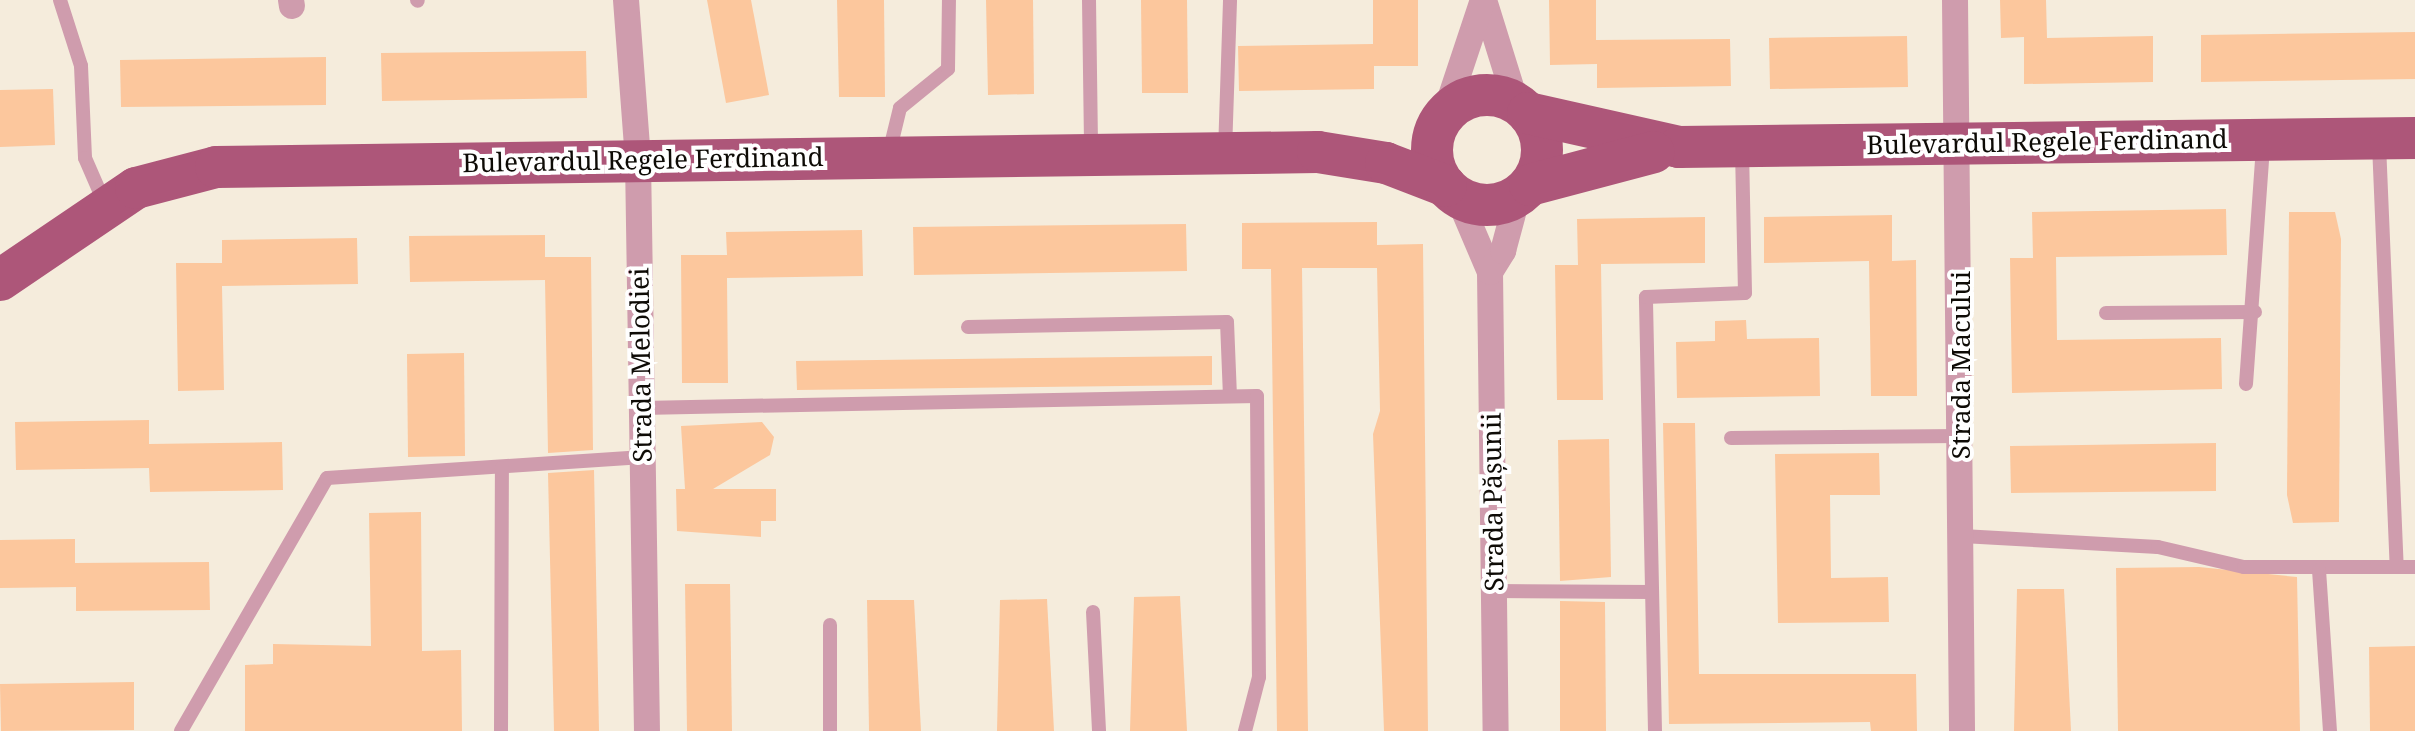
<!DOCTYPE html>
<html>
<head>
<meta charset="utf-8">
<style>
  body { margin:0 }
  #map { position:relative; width:2415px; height:731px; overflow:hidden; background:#f5ecdc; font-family:"Noto Serif",serif }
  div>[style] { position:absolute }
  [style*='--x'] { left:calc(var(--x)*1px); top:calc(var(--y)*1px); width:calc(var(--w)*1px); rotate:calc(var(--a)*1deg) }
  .building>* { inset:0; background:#fcc79d }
  .lane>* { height:14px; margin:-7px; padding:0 7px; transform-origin:7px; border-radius:7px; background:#cf9cad }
  .street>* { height:26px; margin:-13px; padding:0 13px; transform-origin:13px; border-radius:13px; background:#cf9cad }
  .primary>* { height:42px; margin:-21px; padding:0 21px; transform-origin:21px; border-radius:21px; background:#ad5679 }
  .primary>.ring { margin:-21px; padding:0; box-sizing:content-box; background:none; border:42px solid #ad5679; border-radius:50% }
  span { translate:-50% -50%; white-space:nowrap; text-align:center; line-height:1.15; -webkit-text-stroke:8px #fff; paint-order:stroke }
  .street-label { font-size:26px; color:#0e0b06 }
</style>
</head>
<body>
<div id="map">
  <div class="building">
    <div style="clip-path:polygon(707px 0,751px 0,769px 95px,726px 103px)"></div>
    <div style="clip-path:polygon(837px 0,884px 0,885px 97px,839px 97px)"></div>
    <div style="clip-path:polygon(986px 0,1033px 0,1034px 94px,988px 95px)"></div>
    <div style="clip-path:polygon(1141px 0,1187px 0,1188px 93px,1142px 93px)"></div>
    <div style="clip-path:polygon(1373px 0,1418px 0,1418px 66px,1374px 66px,1374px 89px,1239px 91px,1238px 46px,1373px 44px)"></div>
    <div style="clip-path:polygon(1549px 0,1596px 0,1596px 40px,1730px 39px,1731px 86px,1597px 88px,1597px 64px,1550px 65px)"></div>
    <div style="clip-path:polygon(2000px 0,2046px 0,2047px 38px,2153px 36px,2153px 82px,2024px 84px,2024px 37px,2001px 38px)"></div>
    <div style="clip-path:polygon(2415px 32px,2415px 79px,2201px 82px,2201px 35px)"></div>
    <div style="clip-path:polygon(1907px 36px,1908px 87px,1770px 89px,1769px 38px)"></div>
    <div style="clip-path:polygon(586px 51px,587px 98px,382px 101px,381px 53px)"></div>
    <div style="clip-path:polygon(326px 57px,326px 105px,121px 107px,120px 60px)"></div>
    <div style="clip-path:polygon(53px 89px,55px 145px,0 147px,0 90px)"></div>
    <div style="clip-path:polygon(2226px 209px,2227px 255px,2056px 257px,2057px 340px,2221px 338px,2222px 389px,2012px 393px,2010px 258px,2033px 258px,2032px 212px)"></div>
    <div style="clip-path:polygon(2289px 212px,2335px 212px,2341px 239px,2339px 522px,2293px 523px,2287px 495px)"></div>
    <div style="clip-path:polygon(1892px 215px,1892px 261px,1916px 260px,1917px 396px,1871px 396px,1869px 261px,1764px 263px,1764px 217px)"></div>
    <div style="clip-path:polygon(1705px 217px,1705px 263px,1601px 264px,1603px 400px,1557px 400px,1555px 265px,1578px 265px,1577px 219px)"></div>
    <div style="clip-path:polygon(1377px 222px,1377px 245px,1423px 244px,1428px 731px,1384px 731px,1373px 434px,1380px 411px,1377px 268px,1302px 268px,1308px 731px,1277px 731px,1271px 269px,1242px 269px,1242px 223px)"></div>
    <div style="clip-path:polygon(1186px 224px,1187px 271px,914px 275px,913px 227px)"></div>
    <div style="clip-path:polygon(862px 230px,863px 276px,727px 278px,728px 383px,682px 383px,681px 255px,727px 255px,726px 232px)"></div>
    <div style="clip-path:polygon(545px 235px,545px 257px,591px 257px,593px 450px,548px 453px,545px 280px,410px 282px,409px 236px)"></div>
    <div style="clip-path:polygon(357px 238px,358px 284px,222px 286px,224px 390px,178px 391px,176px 263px,222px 263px,222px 240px)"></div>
    <div style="clip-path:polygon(1746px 320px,1747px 339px,1819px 338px,1820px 396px,1677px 398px,1676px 342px,1715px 341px,1715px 321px)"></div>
    <div style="clip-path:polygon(464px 353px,465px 456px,408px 457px,407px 354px)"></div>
    <div style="clip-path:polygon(1212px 356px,1212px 385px,797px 390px,796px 361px)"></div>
    <div style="clip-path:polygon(149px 420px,149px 444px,282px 442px,283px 490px,150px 492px,149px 468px,16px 470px,15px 422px)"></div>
    <div style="clip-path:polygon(762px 422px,774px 437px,770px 455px,713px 489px,776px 489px,776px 521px,761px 521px,761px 537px,677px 531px,676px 489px,685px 489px,681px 426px)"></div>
    <div style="clip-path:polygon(1663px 423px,1695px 423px,1699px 674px,1916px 674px,1917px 731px,1871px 731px,1870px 722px,1669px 724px)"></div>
    <div style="clip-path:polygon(1609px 439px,1611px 577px,1560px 581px,1558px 440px)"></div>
    <div style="clip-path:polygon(2216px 443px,2216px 491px,2011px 493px,2010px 446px)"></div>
    <div style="clip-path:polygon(1879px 453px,1880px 495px,1830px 495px,1831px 578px,1888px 577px,1889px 622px,1778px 623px,1775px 454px)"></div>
    <div style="clip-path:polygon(594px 470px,599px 731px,554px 731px,548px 473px)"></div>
    <div style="clip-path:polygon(421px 512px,422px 651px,461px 650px,462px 731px,245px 731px,245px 665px,273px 664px,273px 644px,371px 646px,369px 513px)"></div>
    <div style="clip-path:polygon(75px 539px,75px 563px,209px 562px,210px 610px,76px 611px,76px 587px,0 588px,0 540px)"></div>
    <div style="clip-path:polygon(2199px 567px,2297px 577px,2300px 731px,2118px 731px,2116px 568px)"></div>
    <div style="clip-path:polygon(685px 584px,730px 584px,732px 731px,687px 731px)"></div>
    <div style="clip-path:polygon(2017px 589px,2064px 589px,2071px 731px,2014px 731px)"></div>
    <div style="clip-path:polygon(1180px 596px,1187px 731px,1130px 731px,1134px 597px)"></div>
    <div style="clip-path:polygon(1047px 599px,1054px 731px,997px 731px,1000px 600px)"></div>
    <div style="clip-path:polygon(867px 600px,914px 600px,921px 731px,869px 731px)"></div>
    <div style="clip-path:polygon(1560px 601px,1605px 602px,1606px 731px,1560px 731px)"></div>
    <div style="clip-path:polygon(2415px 646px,2415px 731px,2370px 731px,2369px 647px)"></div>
    <div style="clip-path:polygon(134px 682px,134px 730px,1px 731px,0 684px)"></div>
  </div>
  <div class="lane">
    <div style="--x:60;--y:0;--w:69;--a:72.3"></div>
    <div style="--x:81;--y:66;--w:92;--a:87.5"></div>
    <div style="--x:85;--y:158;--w:50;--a:66.5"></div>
    <div style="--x:417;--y:0;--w:1;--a:45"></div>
    <div style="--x:1089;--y:0;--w:150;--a:89.2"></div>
    <div style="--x:2379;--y:144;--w:423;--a:87.6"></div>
    <div style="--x:1225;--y:152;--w:152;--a:-88.1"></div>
    <div style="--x:889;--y:153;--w:46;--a:-76.3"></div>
    <div style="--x:900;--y:108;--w:62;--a:-39.1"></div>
    <div style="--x:948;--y:69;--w:69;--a:-89.2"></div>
    <div style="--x:2106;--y:313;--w:149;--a:-0.4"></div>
    <div style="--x:968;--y:327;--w:259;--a:-1.1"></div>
    <div style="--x:1227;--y:322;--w:74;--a:87.7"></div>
    <div style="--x:2246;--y:384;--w:240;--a:-85.9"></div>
    <div style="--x:642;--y:408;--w:615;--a:-1.12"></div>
    <div style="--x:1257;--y:396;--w:281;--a:89.6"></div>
    <div style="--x:1259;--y:677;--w:56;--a:104.5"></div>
    <div style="--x:1731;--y:438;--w:230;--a:-0.5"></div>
    <div style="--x:1962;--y:536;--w:196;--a:3.2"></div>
    <div style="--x:2158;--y:547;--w:88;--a:13.1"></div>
    <div style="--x:2244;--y:567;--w:171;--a:0"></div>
    <div style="--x:2319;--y:570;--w:161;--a:86.1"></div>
    <div style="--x:1494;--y:591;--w:158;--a:0.4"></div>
    <div style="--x:1093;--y:612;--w:119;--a:87.1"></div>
    <div style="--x:830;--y:625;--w:106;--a:90"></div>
    <div style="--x:181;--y:731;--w:292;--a:-60"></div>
    <div style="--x:327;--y:478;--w:317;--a:-3.8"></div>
    <div style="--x:501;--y:731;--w:263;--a:-89.8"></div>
    <div style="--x:1655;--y:731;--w:434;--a:-91.2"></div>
    <div style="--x:1646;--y:297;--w:99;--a:-2.3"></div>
    <div style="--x:1745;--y:293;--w:142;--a:-91.2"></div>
  </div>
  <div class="street">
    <div style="--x:291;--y:0;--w:6;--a:81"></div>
    <div style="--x:626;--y:0;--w:160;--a:85.7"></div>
    <div style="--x:638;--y:160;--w:571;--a:89.1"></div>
    <div style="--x:1484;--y:0;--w:108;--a:72.7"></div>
    <div style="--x:1955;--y:0;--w:731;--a:89.45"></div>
    <div style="--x:1445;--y:114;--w:120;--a:-71.6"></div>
    <div style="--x:1458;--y:197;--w:82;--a:66.9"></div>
    <div style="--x:1490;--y:272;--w:459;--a:89.3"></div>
    <div style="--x:1490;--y:272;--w:25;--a:-58"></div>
    <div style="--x:1503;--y:251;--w:58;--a:-75"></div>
  </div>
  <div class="primary">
    <div class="ring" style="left:1432px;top:95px;width:68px;height:68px"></div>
    <div style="--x:1528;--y:113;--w:155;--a:12.7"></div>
    <div style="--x:1679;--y:147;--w:736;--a:-0.7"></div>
    <div style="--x:1530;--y:185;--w:128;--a:-14.9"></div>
    <div style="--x:0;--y:280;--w:164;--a:-34.1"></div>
    <div style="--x:136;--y:188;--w:83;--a:-14.7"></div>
    <div style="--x:216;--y:167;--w:1102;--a:-0.78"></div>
    <div style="--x:1318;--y:152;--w:69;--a:9.2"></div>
    <div style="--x:1386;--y:163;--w:64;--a:21"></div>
  </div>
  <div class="street-label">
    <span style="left:2047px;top:142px;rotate:-1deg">Bulevardul Regele Ferdinand</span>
    <span style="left:643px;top:160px;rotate:-1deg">Bulevardul Regele Ferdinand</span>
    <span style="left:641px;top:365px;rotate:-91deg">Strada Melodiei</span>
    <span style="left:1961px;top:365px;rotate:-90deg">Strada Macului</span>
    <span style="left:1493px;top:502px;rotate:-91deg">Strada Pășunii</span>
  </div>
</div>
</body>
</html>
